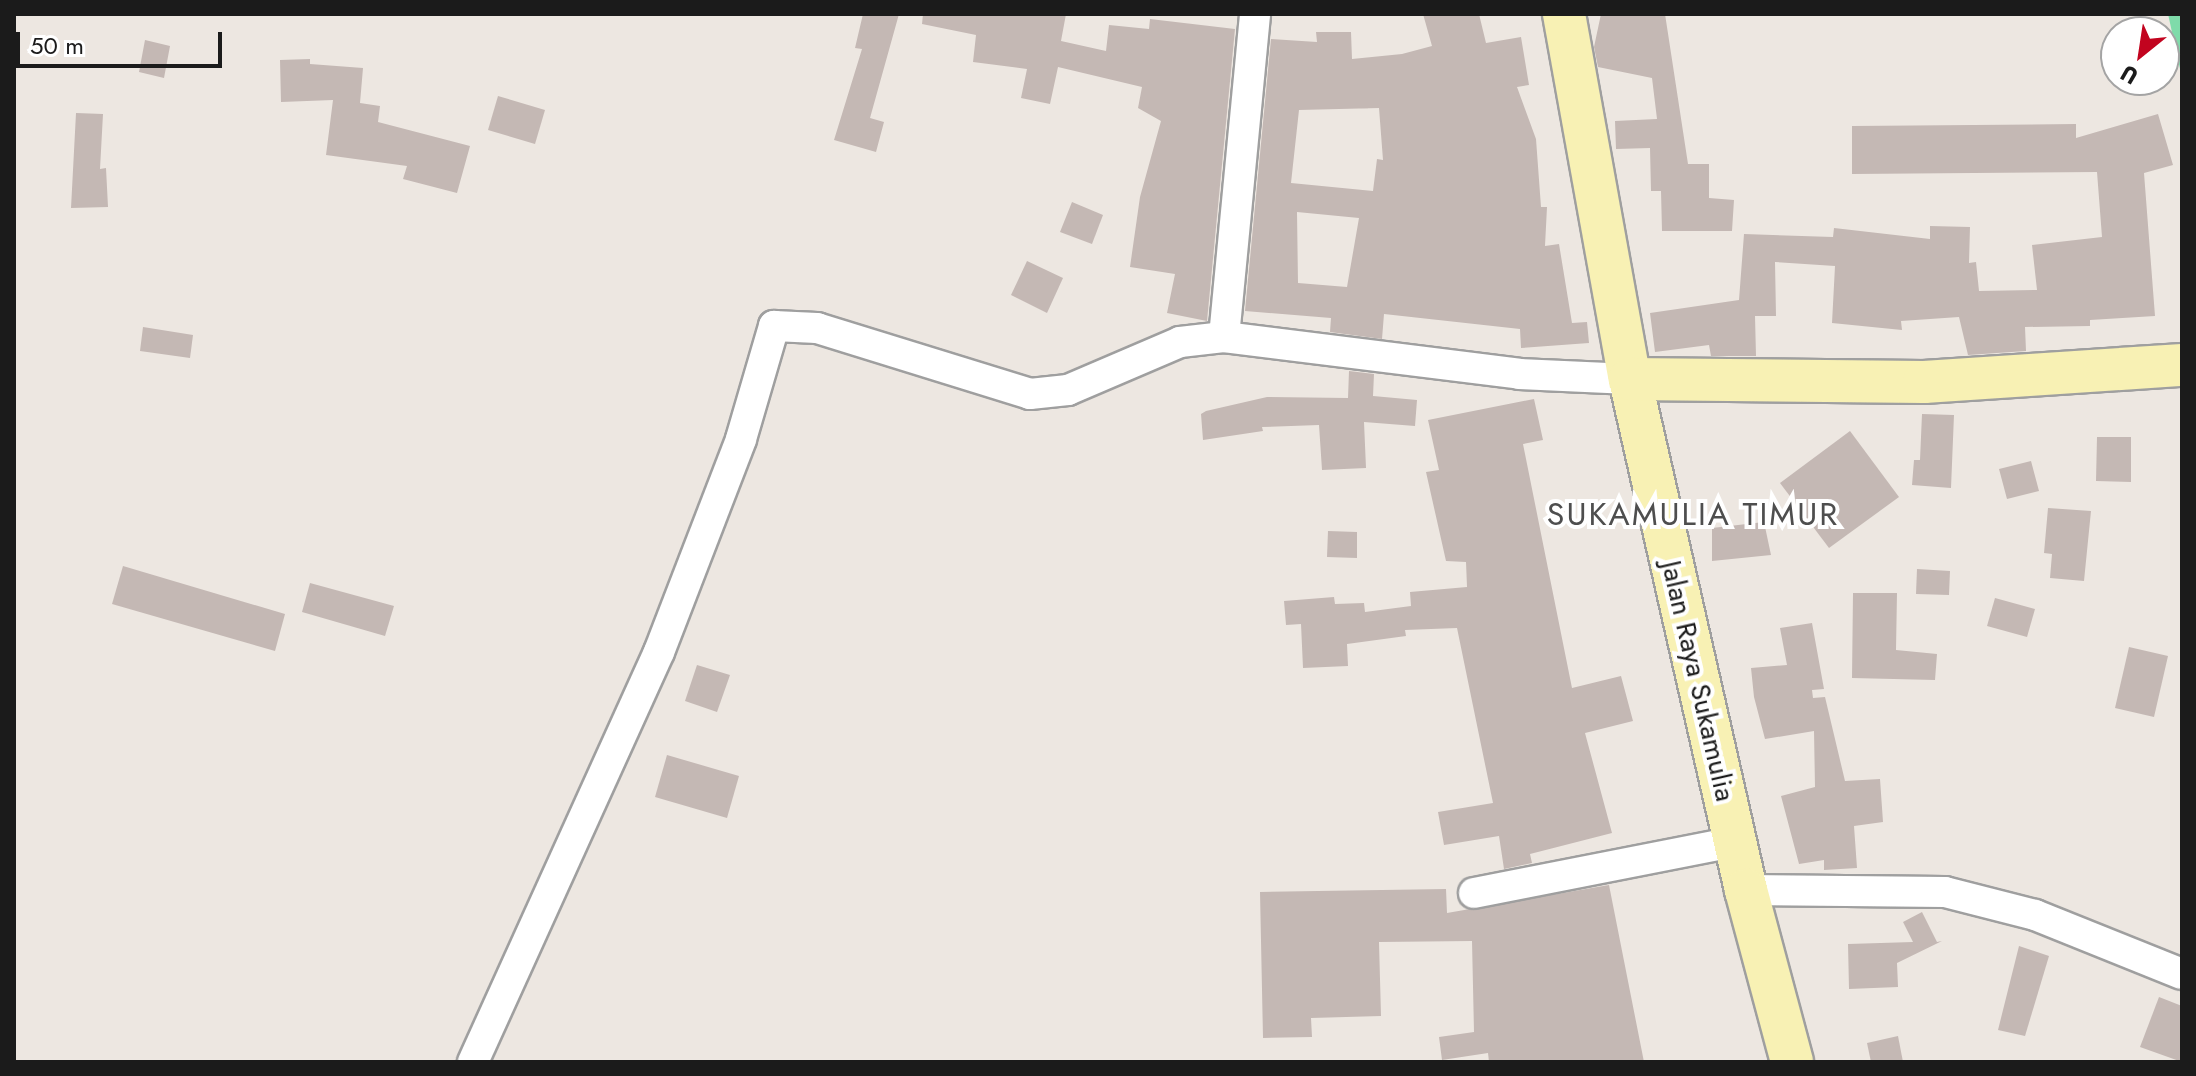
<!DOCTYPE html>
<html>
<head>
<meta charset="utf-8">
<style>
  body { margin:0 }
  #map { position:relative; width:2196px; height:1076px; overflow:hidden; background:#ede7e1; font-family:Jost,sans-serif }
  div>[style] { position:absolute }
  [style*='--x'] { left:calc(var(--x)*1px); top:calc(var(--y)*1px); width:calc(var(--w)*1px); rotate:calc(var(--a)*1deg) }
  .pitch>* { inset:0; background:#7fdbaa }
  .building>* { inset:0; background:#c4b8b4 }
  .roads { filter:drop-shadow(2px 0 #9f9f9f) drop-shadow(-2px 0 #9f9f9f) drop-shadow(0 2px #9f9f9f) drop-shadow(0 -2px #9f9f9f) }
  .street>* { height:30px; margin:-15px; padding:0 15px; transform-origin:15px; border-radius:15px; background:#fff }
  .secondary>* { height:42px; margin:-21px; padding:0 21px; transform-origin:21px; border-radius:21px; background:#f8f1b4 }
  span { translate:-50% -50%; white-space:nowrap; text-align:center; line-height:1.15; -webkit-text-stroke:8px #fff; paint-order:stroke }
  .street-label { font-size:28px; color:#1b1b1b }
  .quarter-label { font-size:32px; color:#4e4e4e; letter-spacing:2px }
  .frame { position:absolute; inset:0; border:16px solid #1b1b1b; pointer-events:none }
  .north { position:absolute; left:2100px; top:16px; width:80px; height:80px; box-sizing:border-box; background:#fff; border:2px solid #a4a4a4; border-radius:50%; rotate:210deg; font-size:22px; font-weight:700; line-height:32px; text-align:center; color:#1b1b1b }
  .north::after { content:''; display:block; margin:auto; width:28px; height:36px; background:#c2041f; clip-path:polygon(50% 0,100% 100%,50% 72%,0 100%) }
  .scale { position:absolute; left:16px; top:32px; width:206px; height:36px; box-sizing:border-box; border:4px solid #1b1b1b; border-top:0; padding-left:10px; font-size:24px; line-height:28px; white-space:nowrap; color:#1b1b1b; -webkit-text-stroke:6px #fff; paint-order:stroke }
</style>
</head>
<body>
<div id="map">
  <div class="pitch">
    <div style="clip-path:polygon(2168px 14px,2182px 14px,2182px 78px)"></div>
  </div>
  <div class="building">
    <div style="clip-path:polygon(863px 14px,899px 14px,870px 118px,884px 122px,876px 152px,834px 140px,862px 49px,855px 48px)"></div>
    <div style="clip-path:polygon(923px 14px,1066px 14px,1061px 41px,1106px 51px,1109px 25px,1149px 29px,1150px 19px,1235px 29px,1207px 321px,1167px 313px,1175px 274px,1130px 267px,1140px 197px,1161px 121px,1138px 108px,1142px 87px,1058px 67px,1050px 104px,1021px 98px,1027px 69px,973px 62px,976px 35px,922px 24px)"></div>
    <div style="clip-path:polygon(evenodd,1423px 14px,1479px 14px,1486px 43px,1521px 37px,1529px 85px,1517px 87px,1536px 139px,1541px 207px,1547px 207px,1545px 246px,1559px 244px,1572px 323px,1587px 322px,1589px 343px,1521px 348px,1520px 329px,1384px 314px,1382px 339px,1330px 332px,1331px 318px,1245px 311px,1271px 39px,1317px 42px,1316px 32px,1351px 32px,1352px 59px,1402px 54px,1432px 46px,1423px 14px,1379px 108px,1383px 160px,1377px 159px,1373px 191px,1291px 183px,1299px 110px,1379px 108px,1423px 14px,1297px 212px,1359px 218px,1347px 287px,1298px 283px,1297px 212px)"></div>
    <div style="clip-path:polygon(1601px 14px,1665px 14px,1688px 164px,1709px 164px,1709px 198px,1734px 200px,1732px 231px,1662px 231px,1661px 191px,1651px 191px,1650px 148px,1616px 149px,1615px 121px,1657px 119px,1652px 78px,1598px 67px,1594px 47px)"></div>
    <div style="clip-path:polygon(145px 40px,170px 46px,164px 78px,139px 72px)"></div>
    <div style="clip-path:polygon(310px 59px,310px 64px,363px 68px,360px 103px,380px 106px,378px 122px,470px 146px,457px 193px,403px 179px,407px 166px,326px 155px,333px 100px,281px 102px,280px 60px)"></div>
    <div style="clip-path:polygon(498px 96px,545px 110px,535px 144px,488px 130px)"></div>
    <div style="clip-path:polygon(76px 113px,103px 114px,100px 169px,106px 168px,108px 207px,71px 208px)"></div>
    <div style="clip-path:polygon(2158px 114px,2173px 165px,2144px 173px,2155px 316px,2090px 320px,2090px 326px,2025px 327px,2026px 351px,1968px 355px,1959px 317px,1901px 321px,1902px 330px,1832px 323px,1835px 266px,1775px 262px,1776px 316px,1755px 316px,1756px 356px,1711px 356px,1709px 345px,1655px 352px,1650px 313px,1739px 300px,1744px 234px,1833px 237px,1834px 228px,1930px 239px,1930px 226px,1970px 227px,1969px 263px,1976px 262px,1979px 291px,2037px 290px,2032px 245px,2102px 237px,2097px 172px,1852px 174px,1852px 126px,2076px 124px,2076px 138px)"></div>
    <div style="clip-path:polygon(1072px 202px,1103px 215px,1092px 244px,1060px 232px)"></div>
    <div style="clip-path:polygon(1027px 261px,1063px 278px,1047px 313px,1011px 295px)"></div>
    <div style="clip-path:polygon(143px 327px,193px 335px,190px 358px,140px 351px)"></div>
    <div style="clip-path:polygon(1349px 371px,1374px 374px,1373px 396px,1417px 400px,1415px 426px,1364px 422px,1366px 468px,1322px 470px,1319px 425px,1262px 427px,1263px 431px,1203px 440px,1201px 414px,1206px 411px,1267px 397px,1348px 398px)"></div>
    <div style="clip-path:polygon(1534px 399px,1543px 440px,1523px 444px,1572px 688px,1621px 676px,1633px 721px,1585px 733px,1612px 833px,1530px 854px,1532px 863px,1504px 869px,1499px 836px,1444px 845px,1438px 812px,1493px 803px,1457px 628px,1405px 630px,1406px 636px,1347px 644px,1348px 666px,1303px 668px,1301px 624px,1286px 625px,1284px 601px,1334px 597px,1335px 604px,1364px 603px,1365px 612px,1411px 606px,1410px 592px,1467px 587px,1466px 562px,1446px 561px,1426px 472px,1439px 470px,1428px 420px)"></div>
    <div style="clip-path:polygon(1922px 414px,1954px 415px,1951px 488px,1912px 485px,1914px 460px,1920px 460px)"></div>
    <div style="clip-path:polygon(1850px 431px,1899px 497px,1829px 548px,1780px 483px)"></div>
    <div style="clip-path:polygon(2097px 437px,2131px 437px,2131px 482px,2096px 481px)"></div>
    <div style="clip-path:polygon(2031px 461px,2039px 491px,2007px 499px,1999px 469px)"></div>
    <div style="clip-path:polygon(2048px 508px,2091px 511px,2084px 581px,2050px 578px,2052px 554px,2044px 553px)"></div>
    <div style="clip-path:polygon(1764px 522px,1771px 555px,1712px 561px,1712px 528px)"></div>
    <div style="clip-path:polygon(1328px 531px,1357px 532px,1357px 558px,1327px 557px)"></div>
    <div style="clip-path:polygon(123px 566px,285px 614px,275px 651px,112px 604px)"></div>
    <div style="clip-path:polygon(1917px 569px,1950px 571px,1949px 595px,1916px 594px)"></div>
    <div style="clip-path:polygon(310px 583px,394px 606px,385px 636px,302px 612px)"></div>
    <div style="clip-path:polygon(1853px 593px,1897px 593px,1896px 650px,1937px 654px,1935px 680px,1852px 678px)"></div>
    <div style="clip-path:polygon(1995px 598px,2035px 609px,2027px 637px,1987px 626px)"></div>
    <div style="clip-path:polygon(1812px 623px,1824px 689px,1812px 690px,1813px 698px,1825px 697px,1845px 781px,1880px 779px,1883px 822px,1854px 826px,1857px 868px,1824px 870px,1824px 860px,1799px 864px,1781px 796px,1815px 787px,1814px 731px,1765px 739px,1754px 697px,1751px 668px,1787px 665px,1780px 628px)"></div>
    <div style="clip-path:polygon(2129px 647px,2168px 656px,2154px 717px,2115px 708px)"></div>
    <div style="clip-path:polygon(697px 665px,730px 675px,717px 712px,685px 701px)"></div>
    <div style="clip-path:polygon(667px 755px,739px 776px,727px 818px,655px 797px)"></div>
    <div style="clip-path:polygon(1609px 885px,1644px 1062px,1489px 1062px,1488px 1053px,1442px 1060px,1439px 1037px,1474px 1032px,1472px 941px,1379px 942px,1381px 1016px,1311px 1018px,1312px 1037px,1263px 1038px,1260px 892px,1446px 889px,1447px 913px)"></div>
    <div style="clip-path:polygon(1922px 912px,1937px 942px,1942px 941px,1897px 963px,1898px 987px,1849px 989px,1848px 944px,1913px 942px,1903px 922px)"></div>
    <div style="clip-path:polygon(2019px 946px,2049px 956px,2025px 1036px,1998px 1030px)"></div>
    <div style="clip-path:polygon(2159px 997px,2182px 1006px,2182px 1062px,2140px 1047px)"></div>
    <div style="clip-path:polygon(1898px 1036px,1903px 1062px,1871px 1062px,1867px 1043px)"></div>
  </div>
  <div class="roads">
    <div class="street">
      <div style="--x:1224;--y:337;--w:324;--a:-84.5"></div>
      <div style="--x:1746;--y:890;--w:199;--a:0.6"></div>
      <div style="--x:1945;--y:892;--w:93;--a:14.3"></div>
      <div style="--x:2035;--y:915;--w:158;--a:21.9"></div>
      <div style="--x:1474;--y:893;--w:266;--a:-11.1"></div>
      <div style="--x:473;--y:1062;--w:450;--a:-65.6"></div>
      <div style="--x:659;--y:652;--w:228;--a:-68.9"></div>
      <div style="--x:741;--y:439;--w:118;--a:-73.7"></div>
      <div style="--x:774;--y:326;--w:43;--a:2.7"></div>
      <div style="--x:817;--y:328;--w:223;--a:17.2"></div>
      <div style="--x:1030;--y:394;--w:38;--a:-6"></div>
      <div style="--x:1068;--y:390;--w:122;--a:-23.2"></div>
      <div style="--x:1180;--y:342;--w:44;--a:-6.5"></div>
      <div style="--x:1224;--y:337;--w:297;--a:7.1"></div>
      <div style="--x:1519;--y:374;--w:111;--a:2.6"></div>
    </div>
    <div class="secondary">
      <div style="--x:1564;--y:14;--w:371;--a:79.8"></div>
      <div style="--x:1630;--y:379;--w:524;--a:77.21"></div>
      <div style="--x:1746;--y:890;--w:178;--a:75"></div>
      <div style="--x:1630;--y:379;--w:294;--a:0.6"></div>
      <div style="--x:1924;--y:382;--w:259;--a:-3.8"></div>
    </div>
  </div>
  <div class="street-label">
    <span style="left:1698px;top:681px;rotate:77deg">Jalan Raya Sukamulia</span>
  </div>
  <div class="quarter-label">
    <span style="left:1693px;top:514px">SUKAMULIA TIMUR</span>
  </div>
  <div class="frame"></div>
  <div class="north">U</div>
  <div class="scale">50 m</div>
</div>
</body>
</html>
